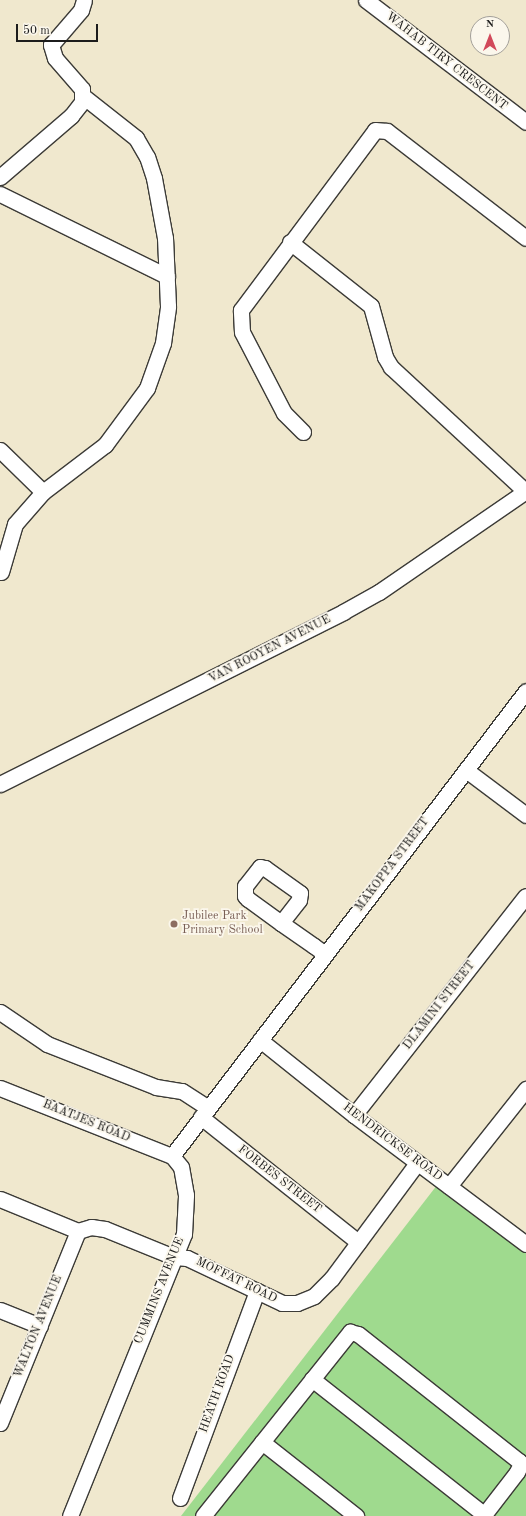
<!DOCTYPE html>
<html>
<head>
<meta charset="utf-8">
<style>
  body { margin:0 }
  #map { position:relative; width:526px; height:1516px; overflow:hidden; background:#f0e8ce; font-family:"Old Standard TT",serif }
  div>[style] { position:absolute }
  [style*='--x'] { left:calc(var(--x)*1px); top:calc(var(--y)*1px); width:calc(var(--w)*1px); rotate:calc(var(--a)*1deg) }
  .green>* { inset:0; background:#9fda8e }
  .roads { filter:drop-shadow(1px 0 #3c3b37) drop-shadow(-1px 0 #3c3b37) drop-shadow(0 1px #3c3b37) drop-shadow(0 -1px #3c3b37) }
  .minor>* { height:15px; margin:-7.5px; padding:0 7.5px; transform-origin:7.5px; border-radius:7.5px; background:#fff }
  .dots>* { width:11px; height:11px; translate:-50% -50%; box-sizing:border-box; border:2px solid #fbf7ec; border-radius:50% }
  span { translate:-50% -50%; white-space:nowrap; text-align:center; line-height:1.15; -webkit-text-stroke:3.5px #fbf7ec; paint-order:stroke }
  .street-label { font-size:12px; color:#1c1c1c }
  .education-label { font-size:12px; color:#785e54 }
  .left { translate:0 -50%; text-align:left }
  .north { position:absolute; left:470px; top:16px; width:40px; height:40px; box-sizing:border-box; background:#fbf7ec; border:1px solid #a29f99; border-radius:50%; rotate:0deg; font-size:11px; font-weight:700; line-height:16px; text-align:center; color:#1c1c1c }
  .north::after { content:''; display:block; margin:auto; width:14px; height:18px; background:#d1495b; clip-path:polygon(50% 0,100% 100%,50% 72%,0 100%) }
  .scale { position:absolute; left:16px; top:24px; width:82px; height:18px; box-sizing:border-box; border:2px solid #1c1c1c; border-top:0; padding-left:5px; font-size:12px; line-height:14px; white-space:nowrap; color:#1c1c1c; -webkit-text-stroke:3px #fbf7ec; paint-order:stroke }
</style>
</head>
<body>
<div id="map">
  <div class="green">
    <div style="clip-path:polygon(441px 1180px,526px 1244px,526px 1516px,181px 1516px)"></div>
  </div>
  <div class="roads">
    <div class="minor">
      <div style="--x:366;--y:0;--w:201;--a:37.3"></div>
      <div style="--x:0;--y:177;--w:94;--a:-40.7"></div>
      <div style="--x:71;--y:116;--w:18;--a:-52"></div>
      <div style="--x:82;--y:102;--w:13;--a:-90"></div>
      <div style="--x:82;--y:89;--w:41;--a:-131.1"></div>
      <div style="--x:55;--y:58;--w:14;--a:-107"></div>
      <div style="--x:51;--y:45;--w:46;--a:-49.4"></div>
      <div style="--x:81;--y:10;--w:10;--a:-73"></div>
      <div style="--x:0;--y:194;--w:186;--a:26.2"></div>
      <div style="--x:290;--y:242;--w:103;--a:38.3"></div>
      <div style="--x:371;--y:306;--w:53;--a:74.6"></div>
      <div style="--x:385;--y:357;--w:12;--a:59"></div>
      <div style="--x:391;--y:367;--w:184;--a:42.8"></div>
      <div style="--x:303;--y:432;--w:27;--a:-135"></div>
      <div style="--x:284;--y:413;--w:91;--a:-117.4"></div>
      <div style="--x:242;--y:332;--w:22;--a:-93"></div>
      <div style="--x:241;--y:310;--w:224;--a:-53.3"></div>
      <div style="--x:375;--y:130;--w:12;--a:5"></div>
      <div style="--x:387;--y:131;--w:175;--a:37.6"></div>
      <div style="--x:0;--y:450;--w:60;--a:44.3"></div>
      <div style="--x:1;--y:572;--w:50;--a:-73.7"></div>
      <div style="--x:15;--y:524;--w:43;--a:-48.8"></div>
      <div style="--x:43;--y:492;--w:78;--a:-37.2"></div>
      <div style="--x:105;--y:445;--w:71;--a:-53.6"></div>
      <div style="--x:147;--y:388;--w:48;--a:-70.4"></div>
      <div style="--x:163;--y:343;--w:37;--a:-82"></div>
      <div style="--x:168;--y:306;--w:68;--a:-92.5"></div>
      <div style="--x:165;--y:238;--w:61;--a:-100.4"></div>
      <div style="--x:154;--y:178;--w:22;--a:-108"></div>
      <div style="--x:147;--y:157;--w:22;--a:-120"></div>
      <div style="--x:136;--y:138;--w:68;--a:-141.6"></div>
      <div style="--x:466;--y:770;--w:75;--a:36.9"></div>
      <div style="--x:0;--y:784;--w:384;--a:-26.6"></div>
      <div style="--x:343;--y:612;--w:41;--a:-29.1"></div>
      <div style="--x:379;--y:592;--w:178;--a:-34.5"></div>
      <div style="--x:281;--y:923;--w:29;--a:-52"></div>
      <div style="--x:299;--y:900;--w:7;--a:-82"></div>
      <div style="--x:300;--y:893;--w:43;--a:-144.5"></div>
      <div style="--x:265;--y:868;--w:5;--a:-169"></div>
      <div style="--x:260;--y:867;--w:24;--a:128"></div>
      <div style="--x:245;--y:886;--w:10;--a:90"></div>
      <div style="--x:245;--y:896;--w:4;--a:45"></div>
      <div style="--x:248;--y:899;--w:41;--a:36"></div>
      <div style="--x:281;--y:923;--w:40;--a:34.9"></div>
      <div style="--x:314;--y:946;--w:14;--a:36"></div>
      <div style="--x:0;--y:1012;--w:57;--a:34.2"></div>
      <div style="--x:47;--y:1044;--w:117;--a:21.5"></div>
      <div style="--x:156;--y:1087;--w:26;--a:9"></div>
      <div style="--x:182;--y:1091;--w:31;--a:33"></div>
      <div style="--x:260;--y:1040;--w:120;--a:38.6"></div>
      <div style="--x:354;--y:1115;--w:215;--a:36.9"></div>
      <div style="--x:0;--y:1088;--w:185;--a:21.6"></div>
      <div style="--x:354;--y:1115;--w:278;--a:-51.9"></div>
      <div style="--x:201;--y:1117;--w:201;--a:38.5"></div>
      <div style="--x:449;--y:1186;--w:124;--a:-51.6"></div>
      <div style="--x:0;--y:1199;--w:84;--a:22.3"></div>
      <div style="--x:78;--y:1231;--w:14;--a:-17"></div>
      <div style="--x:91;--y:1227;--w:14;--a:8"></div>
      <div style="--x:105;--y:1229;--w:74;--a:22.1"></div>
      <div style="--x:174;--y:1257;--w:13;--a:4"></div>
      <div style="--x:187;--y:1258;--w:105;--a:25.3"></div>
      <div style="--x:282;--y:1303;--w:15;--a:0"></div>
      <div style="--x:297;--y:1303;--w:18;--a:-22"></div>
      <div style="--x:314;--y:1296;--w:25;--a:-45"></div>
      <div style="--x:332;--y:1278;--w:143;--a:-53.5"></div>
      <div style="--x:0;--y:1310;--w:43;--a:21.8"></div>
      <div style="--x:312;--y:1379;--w:220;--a:38.2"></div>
      <div style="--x:0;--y:1423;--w:207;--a:-67.9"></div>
      <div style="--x:262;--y:1442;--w:120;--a:38.2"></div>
      <div style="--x:180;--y:1498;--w:221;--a:-69.6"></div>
      <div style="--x:70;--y:1516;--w:304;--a:-68"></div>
      <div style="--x:184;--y:1234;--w:39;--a:-87"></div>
      <div style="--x:186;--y:1195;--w:28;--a:-100"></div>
      <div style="--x:181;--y:1167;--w:14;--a:-129"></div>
      <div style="--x:172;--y:1156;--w:584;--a:-52.72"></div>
      <div style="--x:203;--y:1516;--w:236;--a:-51.4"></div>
      <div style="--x:350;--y:1332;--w:8;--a:14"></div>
      <div style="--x:358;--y:1334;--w:205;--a:38.3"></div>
      <div style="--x:519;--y:1461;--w:4;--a:56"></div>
      <div style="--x:521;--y:1464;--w:9;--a:117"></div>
      <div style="--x:517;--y:1472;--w:56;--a:127.7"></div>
    </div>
  </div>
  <div class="dots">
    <div style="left:174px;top:924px;background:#8d6e63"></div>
  </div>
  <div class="street-label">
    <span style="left:446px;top:62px;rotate:38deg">WAHAB TIRY CRESCENT</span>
    <span style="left:270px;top:650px;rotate:-27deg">VAN ROOYEN AVENUE</span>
    <span style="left:393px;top:865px;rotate:-53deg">MAKOPPA STREET</span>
    <span style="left:440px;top:1006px;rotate:-52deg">DLAMINI STREET</span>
    <span style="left:86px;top:1122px;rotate:22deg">BAATJES ROAD</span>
    <span style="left:392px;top:1143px;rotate:37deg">HENDRICKSE ROAD</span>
    <span style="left:279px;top:1180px;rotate:38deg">FORBES STREET</span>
    <span style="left:236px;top:1281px;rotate:26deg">MOFFAT ROAD</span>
    <span style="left:160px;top:1291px;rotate:-68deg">CUMMINS AVENUE</span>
    <span style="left:39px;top:1327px;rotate:-68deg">WALTON AVENUE</span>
    <span style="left:218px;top:1394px;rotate:-70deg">HEATH ROAD</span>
  </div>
  <div class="education-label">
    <span class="left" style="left:182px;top:924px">Jubilee Park<br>Primary School</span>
  </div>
  <div class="north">N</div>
  <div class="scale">50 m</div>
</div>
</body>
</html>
